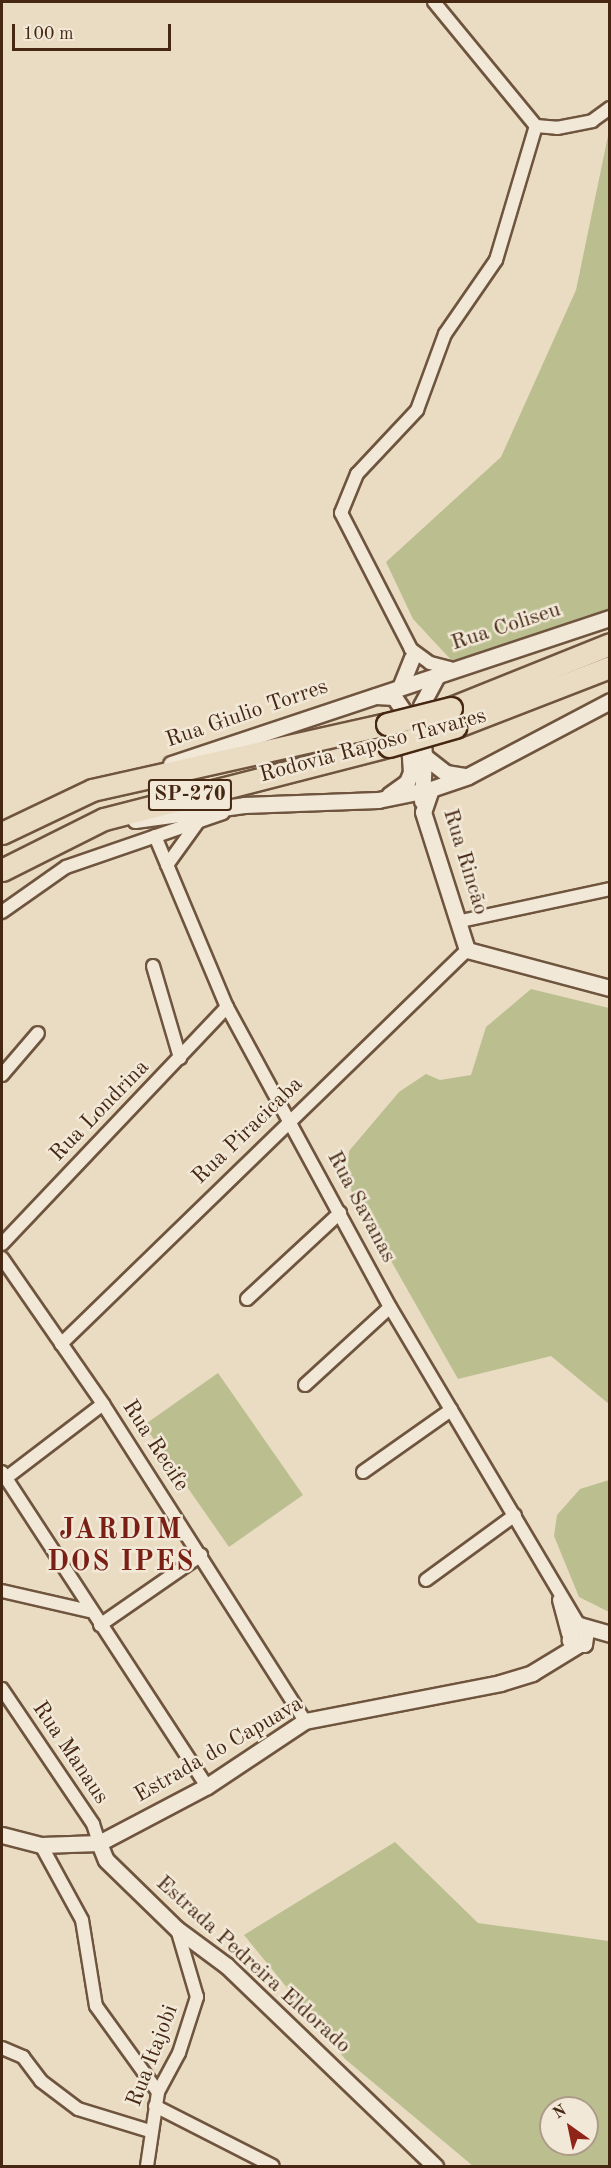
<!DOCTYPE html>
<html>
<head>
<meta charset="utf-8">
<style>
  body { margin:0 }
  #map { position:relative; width:611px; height:2168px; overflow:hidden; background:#eadcc2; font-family:"Old Standard TT",serif }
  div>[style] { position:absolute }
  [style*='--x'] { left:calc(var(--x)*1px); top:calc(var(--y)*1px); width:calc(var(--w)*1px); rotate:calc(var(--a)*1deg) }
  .green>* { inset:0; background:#bbbf90 }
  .roads { filter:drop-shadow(2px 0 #6f543e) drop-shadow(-2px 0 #6f543e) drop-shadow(0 2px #6f543e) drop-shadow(0 -2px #6f543e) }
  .minor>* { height:12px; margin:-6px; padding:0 6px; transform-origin:6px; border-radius:6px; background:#f1e8d7 }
  .tertiary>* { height:15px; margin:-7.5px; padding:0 7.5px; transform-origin:7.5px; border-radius:7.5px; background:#f1e8d7 }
  .motorway>* { height:21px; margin:-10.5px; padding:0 10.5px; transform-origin:10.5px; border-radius:10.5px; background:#eadcc2 }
  .bridges { filter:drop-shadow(2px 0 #462712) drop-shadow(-2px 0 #462712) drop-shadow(0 2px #462712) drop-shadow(0 -2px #462712) }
  .motorway-bridge>* { height:21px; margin:-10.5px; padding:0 10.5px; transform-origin:10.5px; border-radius:10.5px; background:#eadcc2 }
  span { translate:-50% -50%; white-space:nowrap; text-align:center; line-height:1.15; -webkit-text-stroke:5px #f1e8d7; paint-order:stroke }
  .shield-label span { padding:2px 4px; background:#f1e8d7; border:2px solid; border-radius:4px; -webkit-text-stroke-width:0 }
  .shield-label { font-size:21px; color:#462712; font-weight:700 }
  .street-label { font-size:22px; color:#462712 }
  .district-label { font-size:28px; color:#7a1f14; font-weight:700; letter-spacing:1.5px }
  .frame { position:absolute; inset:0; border:3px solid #462712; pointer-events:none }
  .north { position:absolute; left:539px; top:2096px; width:60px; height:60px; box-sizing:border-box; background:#f1e8d7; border:2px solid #ad9b88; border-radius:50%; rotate:327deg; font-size:16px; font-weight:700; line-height:24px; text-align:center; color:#462712 }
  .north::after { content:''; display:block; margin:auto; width:21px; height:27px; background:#8f2418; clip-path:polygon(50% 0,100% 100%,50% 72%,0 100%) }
  .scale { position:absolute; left:12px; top:24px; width:159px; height:27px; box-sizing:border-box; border:3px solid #462712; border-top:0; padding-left:8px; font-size:18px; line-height:21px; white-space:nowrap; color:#462712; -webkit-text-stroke:4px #f1e8d7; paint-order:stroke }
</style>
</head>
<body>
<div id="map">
  <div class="green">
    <div style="clip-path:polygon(609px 131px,609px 613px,453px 662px,413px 619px,386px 562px,501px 457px,576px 290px)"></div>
    <div style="clip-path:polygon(531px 989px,609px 1008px,609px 1404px,551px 1356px,458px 1379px,347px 1183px,349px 1151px,399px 1092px,426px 1074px,440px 1080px,471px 1075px,486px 1027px)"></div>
    <div style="clip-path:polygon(218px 1373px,303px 1495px,229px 1547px,144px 1425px)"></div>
    <div style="clip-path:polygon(609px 1480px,610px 1480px,609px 1612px,579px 1597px,554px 1536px,557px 1515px,580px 1489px)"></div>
    <div style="clip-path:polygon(evenodd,395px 1842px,478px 1923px,609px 1941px,609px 2166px,473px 2166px,345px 2059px,244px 1935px,395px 1842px,551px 2108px,587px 2108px,587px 2144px,551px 2144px,551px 2108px)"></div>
  </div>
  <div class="roads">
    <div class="minor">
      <div style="--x:434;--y:2;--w:161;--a:50.6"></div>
      <div style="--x:536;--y:126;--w:21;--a:5"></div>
      <div style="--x:557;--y:128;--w:36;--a:-11"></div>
      <div style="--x:592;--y:121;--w:22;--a:-36"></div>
      <div style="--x:450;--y:668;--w:21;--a:-166"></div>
      <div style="--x:430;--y:663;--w:24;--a:-144"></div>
      <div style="--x:411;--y:649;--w:153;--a:-117.2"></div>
      <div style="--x:341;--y:513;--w:42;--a:-67.7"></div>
      <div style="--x:357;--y:474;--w:88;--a:-46.8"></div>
      <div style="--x:417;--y:410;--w:81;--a:-69.8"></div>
      <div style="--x:445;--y:334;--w:90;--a:-55.4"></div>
      <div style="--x:496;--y:260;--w:140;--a:-73.4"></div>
      <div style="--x:155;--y:836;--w:186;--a:67.2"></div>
      <div style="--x:227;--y:1007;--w:341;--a:61.5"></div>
      <div style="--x:390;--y:1307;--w:370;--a:59.3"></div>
      <div style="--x:167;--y:865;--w:53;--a:-54.2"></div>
      <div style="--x:2;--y:912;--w:78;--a:-35.1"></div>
      <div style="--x:66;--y:867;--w:166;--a:-19"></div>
      <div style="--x:461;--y:921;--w:152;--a:-12.1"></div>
      <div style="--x:153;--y:966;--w:96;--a:73.6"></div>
      <div style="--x:2;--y:1075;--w:55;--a:-49.4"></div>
      <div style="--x:2;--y:1244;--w:327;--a:-46.5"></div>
      <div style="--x:2;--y:1258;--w:178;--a:55.3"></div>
      <div style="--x:103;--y:1404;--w:376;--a:57.5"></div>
      <div style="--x:247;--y:1299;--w:127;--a:-42.8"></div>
      <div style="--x:61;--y:1344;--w:566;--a:-44.14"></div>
      <div style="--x:305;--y:1385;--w:115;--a:-42.5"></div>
      <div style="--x:2;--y:1472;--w:375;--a:56.9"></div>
      <div style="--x:363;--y:1472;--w:108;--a:-35.2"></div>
      <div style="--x:6;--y:1478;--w:122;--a:-37.3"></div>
      <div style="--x:426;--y:1580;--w:110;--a:-36.1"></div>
      <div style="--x:2;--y:1591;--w:89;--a:12.9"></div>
      <div style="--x:559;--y:1600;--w:35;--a:75"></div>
      <div style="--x:100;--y:1625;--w:123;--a:-34.7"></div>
      <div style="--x:2;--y:1689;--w:163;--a:56"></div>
      <div style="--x:93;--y:1824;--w:20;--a:72"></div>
      <div style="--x:41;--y:1845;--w:85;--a:61.3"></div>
      <div style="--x:82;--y:1920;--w:87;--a:80.8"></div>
      <div style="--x:96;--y:2006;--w:106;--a:54.2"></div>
      <div style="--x:2;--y:2048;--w:23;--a:23"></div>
      <div style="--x:23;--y:2057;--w:30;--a:53"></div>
      <div style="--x:41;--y:2081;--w:46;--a:37.1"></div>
      <div style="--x:78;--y:2109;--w:75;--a:17"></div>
      <div style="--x:155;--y:2106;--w:132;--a:27"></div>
      <div style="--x:147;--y:2166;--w:75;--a:-81.5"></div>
      <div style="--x:158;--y:2092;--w:44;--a:-61.7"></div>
      <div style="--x:179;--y:2053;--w:59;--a:-72.2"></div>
      <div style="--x:197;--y:1997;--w:71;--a:-106.4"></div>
    </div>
    <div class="tertiary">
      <div style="--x:439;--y:672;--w:38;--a:118"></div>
      <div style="--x:421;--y:706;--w:50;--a:86.6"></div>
      <div style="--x:424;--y:756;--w:28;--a:38"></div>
      <div style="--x:446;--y:773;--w:20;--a:9"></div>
      <div style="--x:401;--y:685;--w:29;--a:-68"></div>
      <div style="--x:376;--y:696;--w:18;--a:3"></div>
      <div style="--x:394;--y:697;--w:23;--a:56"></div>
      <div style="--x:407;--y:716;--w:56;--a:85.9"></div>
      <div style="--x:411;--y:772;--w:11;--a:112"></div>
      <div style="--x:407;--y:782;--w:22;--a:144"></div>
      <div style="--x:171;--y:764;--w:463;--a:-18.4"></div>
      <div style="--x:431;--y:789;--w:24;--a:109"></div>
      <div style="--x:423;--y:812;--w:145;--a:72.3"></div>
      <div style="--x:467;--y:950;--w:148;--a:14.9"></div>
      <div style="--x:422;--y:801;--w:45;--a:-87.5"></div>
      <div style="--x:135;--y:820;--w:110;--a:-7.8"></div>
      <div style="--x:244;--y:805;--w:134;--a:-2.1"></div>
      <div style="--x:378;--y:800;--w:54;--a:-11.7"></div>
      <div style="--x:431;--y:789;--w:39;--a:-19"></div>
      <div style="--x:468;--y:776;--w:161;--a:-27.8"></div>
      <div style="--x:586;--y:1630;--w:14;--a:98"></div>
      <div style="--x:584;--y:1644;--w:15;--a:-164"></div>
      <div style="--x:570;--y:1640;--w:11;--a:-85"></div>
      <div style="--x:571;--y:1629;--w:9;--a:-27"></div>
      <div style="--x:579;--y:1625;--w:32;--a:16"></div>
      <div style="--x:2;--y:1835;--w:40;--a:14.4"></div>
      <div style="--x:41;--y:1845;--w:58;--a:-2"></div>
      <div style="--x:99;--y:1843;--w:122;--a:-27.8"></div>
      <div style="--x:207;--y:1786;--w:118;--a:-33.6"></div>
      <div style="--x:305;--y:1721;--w:199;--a:-11"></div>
      <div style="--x:500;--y:1683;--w:34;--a:-17"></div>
      <div style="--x:532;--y:1673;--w:54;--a:-31.3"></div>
      <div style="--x:99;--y:1843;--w:18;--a:68"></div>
      <div style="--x:106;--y:1860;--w:99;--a:44.2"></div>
      <div style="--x:177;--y:1929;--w:62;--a:36.5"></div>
      <div style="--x:227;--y:1966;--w:289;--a:43.9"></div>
    </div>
    <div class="motorway">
      <div style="--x:451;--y:708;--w:171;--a:-21.9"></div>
      <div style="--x:455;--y:727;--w:166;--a:-21.2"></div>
      <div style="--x:2;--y:833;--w:100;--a:-25.5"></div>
      <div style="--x:92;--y:790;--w:302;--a:-12.6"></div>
      <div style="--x:2;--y:870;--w:114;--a:-26.6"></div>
      <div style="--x:104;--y:819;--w:294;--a:-14.4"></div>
    </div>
  </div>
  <div class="bridges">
    <div class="motorway-bridge">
      <div style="--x:387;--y:724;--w:66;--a:-14"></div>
      <div style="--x:389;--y:746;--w:69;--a:-16.1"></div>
    </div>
  </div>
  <div class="shield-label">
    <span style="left:190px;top:795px">SP-270</span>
  </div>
  <div class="street-label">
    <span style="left:506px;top:627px;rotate:-18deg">Rua Coliseu</span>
    <span style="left:247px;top:714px;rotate:-19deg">Rua Giulio Torres</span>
    <span style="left:373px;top:746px;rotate:-15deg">Rodovia Raposo Tavares</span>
    <span style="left:465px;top:862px;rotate:73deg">Rua Rincão</span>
    <span style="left:100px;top:1111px;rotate:-46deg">Rua Londrina</span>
    <span style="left:248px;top:1131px;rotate:-44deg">Rua Piracicaba</span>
    <span style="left:361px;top:1207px;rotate:62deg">Rua Savanas</span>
    <span style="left:155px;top:1446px;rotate:57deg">Rua Recife</span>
    <span style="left:219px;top:1750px;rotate:-30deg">Estrada do Capuava</span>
    <span style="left:70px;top:1753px;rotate:56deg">Rua Manaus</span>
    <span style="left:253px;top:1965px;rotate:42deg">Estrada Pedreira Eldorado</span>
    <span style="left:153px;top:2056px;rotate:-69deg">Rua Itajobi</span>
  </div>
  <div class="district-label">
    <span style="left:121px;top:1547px">JARDIM<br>DOS IPES</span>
  </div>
  <div class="frame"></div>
  <div class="north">N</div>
  <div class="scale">100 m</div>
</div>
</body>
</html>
